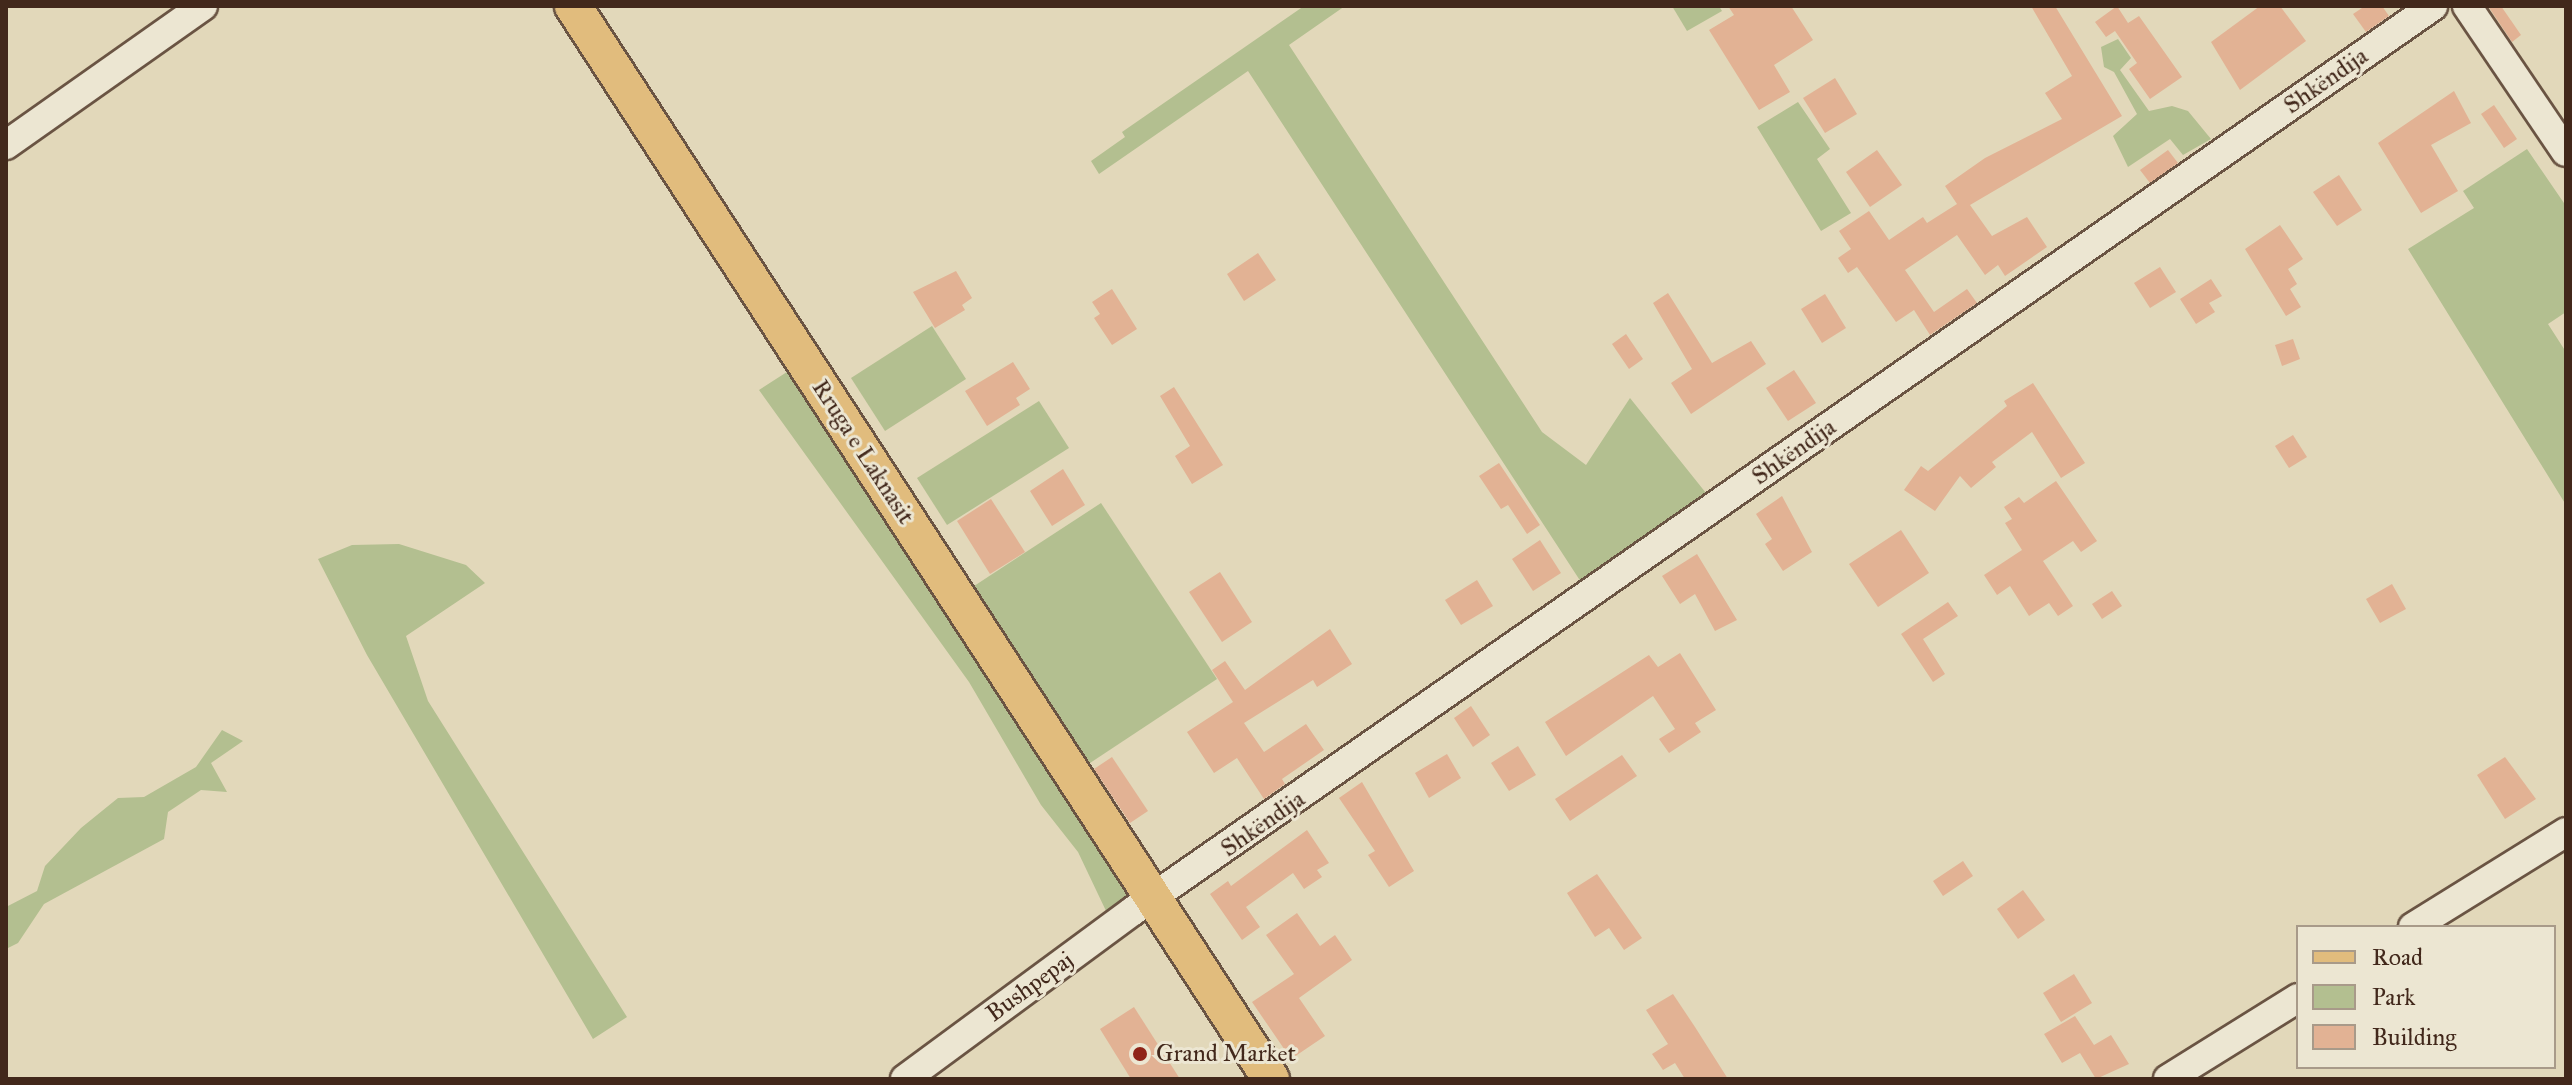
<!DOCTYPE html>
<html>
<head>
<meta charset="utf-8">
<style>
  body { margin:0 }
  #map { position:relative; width:2572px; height:1085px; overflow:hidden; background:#e2d8ba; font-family:"IM FELL Great Primer",serif }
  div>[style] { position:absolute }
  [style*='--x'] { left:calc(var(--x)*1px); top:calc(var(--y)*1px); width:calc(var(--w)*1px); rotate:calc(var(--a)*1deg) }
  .green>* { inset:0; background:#b3bf90 }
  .building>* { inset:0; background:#e2b294 }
  .roads { filter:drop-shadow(2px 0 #6a5443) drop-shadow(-2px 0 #6a5443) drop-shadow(0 2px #6a5443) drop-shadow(0 -2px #6a5443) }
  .minor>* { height:28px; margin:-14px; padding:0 14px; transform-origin:14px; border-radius:14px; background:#ece6d2 }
  .major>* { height:36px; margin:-18px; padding:0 18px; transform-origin:18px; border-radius:18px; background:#e1bc7d }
  .dots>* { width:22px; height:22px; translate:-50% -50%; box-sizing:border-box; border:4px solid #ece6d2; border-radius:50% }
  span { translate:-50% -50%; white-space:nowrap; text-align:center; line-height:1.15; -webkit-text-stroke:6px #ece6d2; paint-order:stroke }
  .street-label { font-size:24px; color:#42281b }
  .poi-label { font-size:24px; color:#42281b }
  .left { translate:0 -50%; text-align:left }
  .frame { position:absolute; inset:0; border:8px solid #42281b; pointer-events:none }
  .legend { position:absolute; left:2296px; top:925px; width:260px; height:144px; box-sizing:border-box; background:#ece6d2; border:2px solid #a89a89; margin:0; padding:10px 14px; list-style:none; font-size:24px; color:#42281b }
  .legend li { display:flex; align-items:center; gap:16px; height:40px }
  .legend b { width:40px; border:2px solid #a89a89 }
</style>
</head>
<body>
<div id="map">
  <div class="green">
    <div style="clip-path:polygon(1304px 6px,1345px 6px,1289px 45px,1542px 432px,1586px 465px,1630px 398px,1706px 493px,1581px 582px,1248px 71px,1099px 174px,1091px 161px,1125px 137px,1122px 132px)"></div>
    <div style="clip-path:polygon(1672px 6px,1719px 6px,1722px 11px,1687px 31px)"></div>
    <div style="clip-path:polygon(2118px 39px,2131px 58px,2120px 70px,2149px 111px,2172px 106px,2188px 111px,2211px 139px,2183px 155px,2170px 139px,2128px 167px,2113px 136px,2137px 114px,2114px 72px,2104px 67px,2101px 47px)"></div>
    <div style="clip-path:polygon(1798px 102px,1830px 149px,1817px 159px,1851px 213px,1821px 231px,1757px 127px)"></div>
    <div style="clip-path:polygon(2527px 149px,2566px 206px,2566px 312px,2548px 324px,2566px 352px,2566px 505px,2408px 249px,2474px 208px,2463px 191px)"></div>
    <div style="clip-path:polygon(932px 326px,966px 379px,885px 431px,851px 378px)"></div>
    <div style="clip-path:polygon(790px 370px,1134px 896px,1107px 913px,1078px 852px,1041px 805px,969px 682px,759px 390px)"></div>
    <div style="clip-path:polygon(1039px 401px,1069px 448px,947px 525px,917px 478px)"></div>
    <div style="clip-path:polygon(1101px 503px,1217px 679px,1087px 765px,971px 588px)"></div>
    <div style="clip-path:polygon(399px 544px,466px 565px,485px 583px,406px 636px,428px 701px,627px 1017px,593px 1039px,367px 655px,318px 559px,352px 545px)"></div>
    <div style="clip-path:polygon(222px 730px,243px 741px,211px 763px,227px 792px,201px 790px,168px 812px,164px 839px,44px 904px,18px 943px,6px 949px,6px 907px,37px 891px,45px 866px,81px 828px,118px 798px,144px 797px,196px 767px)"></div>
  </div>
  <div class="building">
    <div style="clip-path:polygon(1728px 6px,1791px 6px,1813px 40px,1774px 65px,1790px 92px,1759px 110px,1709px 30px,1734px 15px)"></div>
    <div style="clip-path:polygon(2031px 6px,2055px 6px,2122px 116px,1970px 205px,1992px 236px,2027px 217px,2047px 247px,2005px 276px,1998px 265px,1985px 275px,1957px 235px,1905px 270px,1934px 312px,1967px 289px,1977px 303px,1930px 335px,1914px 310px,1896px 322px,1857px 267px,1848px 273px,1838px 258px,1851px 249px,1839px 231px,1869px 211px,1889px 240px,1923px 217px,1927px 223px,1957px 204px,1945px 186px,1985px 158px,2062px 119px,2045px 93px,2072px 76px)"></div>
    <div style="clip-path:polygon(2117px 6px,2128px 23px,2139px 16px,2182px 77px,2150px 99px,2129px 69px,2137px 63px,2115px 31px,2106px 37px,2095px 22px)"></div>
    <div style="clip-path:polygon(2260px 6px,2280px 6px,2306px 41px,2240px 90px,2211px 42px)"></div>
    <div style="clip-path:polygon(2365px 6px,2382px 6px,2389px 16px,2366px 32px,2353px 14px)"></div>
    <div style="clip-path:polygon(2488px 6px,2501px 6px,2521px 35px,2512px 42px)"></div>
    <div style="clip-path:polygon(1835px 78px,1857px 114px,1825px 133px,1803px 98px)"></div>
    <div style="clip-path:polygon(2454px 91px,2471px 123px,2431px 145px,2458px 191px,2421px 213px,2378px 143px)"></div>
    <div style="clip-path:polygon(2494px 105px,2517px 139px,2504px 148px,2481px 114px)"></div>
    <div style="clip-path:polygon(1877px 150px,1902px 185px,1870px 207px,1846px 172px)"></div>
    <div style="clip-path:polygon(2168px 150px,2178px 163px,2150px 183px,2140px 170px)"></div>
    <div style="clip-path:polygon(2339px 175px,2362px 210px,2337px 226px,2313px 192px)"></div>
    <div style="clip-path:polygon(2280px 225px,2303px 259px,2288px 269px,2297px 284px,2290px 289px,2301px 307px,2286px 316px,2245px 249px)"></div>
    <div style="clip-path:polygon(1258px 253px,1276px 280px,1244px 301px,1227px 274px)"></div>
    <div style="clip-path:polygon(2160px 267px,2176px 292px,2150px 308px,2134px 283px)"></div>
    <div style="clip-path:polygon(956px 271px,972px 298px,962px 305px,965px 310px,935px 328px,913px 292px)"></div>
    <div style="clip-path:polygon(2211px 279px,2222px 296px,2209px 303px,2215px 312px,2196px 324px,2180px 299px)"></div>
    <div style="clip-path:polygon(1112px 289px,1137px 329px,1112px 345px,1094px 318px,1100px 314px,1092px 302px)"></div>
    <div style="clip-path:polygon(1668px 293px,1712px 363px,1751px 341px,1766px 364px,1691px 414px,1671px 383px,1692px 369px,1653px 303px)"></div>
    <div style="clip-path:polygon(1825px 294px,1846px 328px,1822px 343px,1801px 309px)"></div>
    <div style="clip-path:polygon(1626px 334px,1643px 359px,1629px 369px,1612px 344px)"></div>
    <div style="clip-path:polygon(2293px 339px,2300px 359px,2282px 366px,2275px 345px)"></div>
    <div style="clip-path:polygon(1013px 362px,1030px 389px,1016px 398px,1020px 405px,987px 426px,965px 391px)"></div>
    <div style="clip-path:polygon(1794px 370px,1816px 403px,1788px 421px,1766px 388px)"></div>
    <div style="clip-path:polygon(2033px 383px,2085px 463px,2061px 478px,2032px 432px,1992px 462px,1996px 467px,1971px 488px,1960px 476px,1935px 511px,1904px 490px,1921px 466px,1928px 471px,2007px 406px,2004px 401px)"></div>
    <div style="clip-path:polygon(1174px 387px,1223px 465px,1192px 484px,1175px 456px,1190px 446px,1160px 396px)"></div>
    <div style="clip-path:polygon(2293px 435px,2307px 457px,2289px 468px,2275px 446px)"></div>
    <div style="clip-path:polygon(1499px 463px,1540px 525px,1527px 534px,1508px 505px,1501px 509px,1479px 476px)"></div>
    <div style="clip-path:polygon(1063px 469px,1085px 505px,1052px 526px,1030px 491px)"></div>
    <div style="clip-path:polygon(2056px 481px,2097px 541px,2081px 552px,2073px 541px,2043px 561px,2073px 606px,2058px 616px,2049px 603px,2029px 616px,2010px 586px,1997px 595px,1984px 575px,2022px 550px,2005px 523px,2012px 519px,2004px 507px,2019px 497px,2024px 503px)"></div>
    <div style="clip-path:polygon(1782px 496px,1812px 552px,1783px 571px,1765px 544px,1772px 539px,1756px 514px)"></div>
    <div style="clip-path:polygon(991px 499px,1025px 552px,990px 574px,957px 521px)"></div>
    <div style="clip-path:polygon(1901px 530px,1929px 573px,1878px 607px,1849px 564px)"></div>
    <div style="clip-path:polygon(1540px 540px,1561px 573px,1533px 591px,1512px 559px)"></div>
    <div style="clip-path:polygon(1697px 554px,1737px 620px,1715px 631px,1695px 594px,1680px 604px,1662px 576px)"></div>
    <div style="clip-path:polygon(1220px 572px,1252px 622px,1222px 642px,1189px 592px)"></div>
    <div style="clip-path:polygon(1477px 580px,1493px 606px,1461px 625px,1445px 600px)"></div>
    <div style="clip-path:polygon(2392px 584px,2406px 609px,2380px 623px,2366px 599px)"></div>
    <div style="clip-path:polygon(2112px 591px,2122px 606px,2102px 619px,2092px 604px)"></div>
    <div style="clip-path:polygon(1948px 602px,1958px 616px,1923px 639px,1945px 674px,1933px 682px,1901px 634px)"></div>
    <div style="clip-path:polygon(1330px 629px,1352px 664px,1317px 687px,1313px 680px,1244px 723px,1264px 752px,1306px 724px,1324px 750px,1282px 779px,1285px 784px,1264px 799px,1237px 758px,1214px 773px,1187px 732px,1233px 702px,1212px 670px,1225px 661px,1245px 690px)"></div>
    <div style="clip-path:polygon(1680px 653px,1716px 710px,1695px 723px,1701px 732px,1669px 753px,1659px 739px,1675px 729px,1653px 696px,1566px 756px,1545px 722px,1649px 655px,1658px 667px)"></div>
    <div style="clip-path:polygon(1471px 706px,1490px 735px,1473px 747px,1454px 718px)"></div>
    <div style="clip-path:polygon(1518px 746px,1536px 775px,1509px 791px,1491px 763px)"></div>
    <div style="clip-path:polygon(1447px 754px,1461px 778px,1429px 798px,1415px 773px)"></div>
    <div style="clip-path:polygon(1622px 755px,1637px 776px,1570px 821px,1555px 799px)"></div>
    <div style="clip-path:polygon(1112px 757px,1148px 811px,1130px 823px,1094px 769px)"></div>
    <div style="clip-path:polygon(2505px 757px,2536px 799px,2505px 819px,2477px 775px)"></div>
    <div style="clip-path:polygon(1362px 782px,1414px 871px,1389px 887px,1368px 855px,1375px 851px,1339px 798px)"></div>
    <div style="clip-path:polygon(1307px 830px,1329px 863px,1317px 870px,1322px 877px,1304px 889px,1293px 873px,1246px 907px,1260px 927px,1242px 940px,1210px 894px,1228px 881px,1231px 886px)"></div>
    <div style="clip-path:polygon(1963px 861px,1973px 876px,1943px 896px,1933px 881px)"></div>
    <div style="clip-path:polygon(1597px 874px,1642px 938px,1624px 950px,1609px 928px,1595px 937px,1567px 893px)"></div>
    <div style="clip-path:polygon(2023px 890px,2045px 920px,2018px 939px,1997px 909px)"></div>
    <div style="clip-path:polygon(1297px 913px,1320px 946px,1335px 935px,1352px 960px,1299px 998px,1325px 1036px,1291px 1059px,1252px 1002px,1294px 974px,1266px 935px)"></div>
    <div style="clip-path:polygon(2074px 974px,2092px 1003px,2061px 1022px,2043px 993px)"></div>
    <div style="clip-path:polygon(1673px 994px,1695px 1027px,1728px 1079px,1685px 1079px,1675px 1063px,1663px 1070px,1652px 1054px,1668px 1044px,1646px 1010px)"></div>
    <div style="clip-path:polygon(1134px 1007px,1180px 1079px,1131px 1079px,1100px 1029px)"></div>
    <div style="clip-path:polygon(2075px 1016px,2094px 1045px,2111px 1035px,2129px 1064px,2096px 1079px,2080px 1053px,2062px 1063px,2044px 1034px)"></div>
  </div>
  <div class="roads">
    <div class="minor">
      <div style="--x:2467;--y:6;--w:176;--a:55.9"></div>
      <div style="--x:6;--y:145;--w:241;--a:-35.2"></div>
      <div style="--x:2413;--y:927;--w:180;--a:-31.8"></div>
      <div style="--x:905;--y:1079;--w:283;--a:-36.4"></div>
      <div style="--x:1133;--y:911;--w:1584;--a:-34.84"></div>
      <div style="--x:2168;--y:1079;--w:153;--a:-31.9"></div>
    </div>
    <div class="major">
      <div style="--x:573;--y:6;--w:1280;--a:56.96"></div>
    </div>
  </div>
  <div class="dots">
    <div style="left:1140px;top:1054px;background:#8f2418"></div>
  </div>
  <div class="street-label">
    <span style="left:2326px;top:81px;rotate:-35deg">Shkëndija</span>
    <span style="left:863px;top:452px;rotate:57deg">Rruga e Laknasit</span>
    <span style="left:1794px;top:452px;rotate:-35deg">Shkëndija</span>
    <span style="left:1263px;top:824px;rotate:-35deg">Shkëndija</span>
    <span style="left:1030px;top:987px;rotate:-36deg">Bushpepaj</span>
  </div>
  <div class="poi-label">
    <span class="left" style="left:1156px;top:1054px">Grand Market</span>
  </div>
  <div class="frame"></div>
  <ul class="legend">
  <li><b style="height:10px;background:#e1bc7d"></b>Road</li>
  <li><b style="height:22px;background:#b3bf90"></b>Park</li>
  <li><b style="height:22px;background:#e2b294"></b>Building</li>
  </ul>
</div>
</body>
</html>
